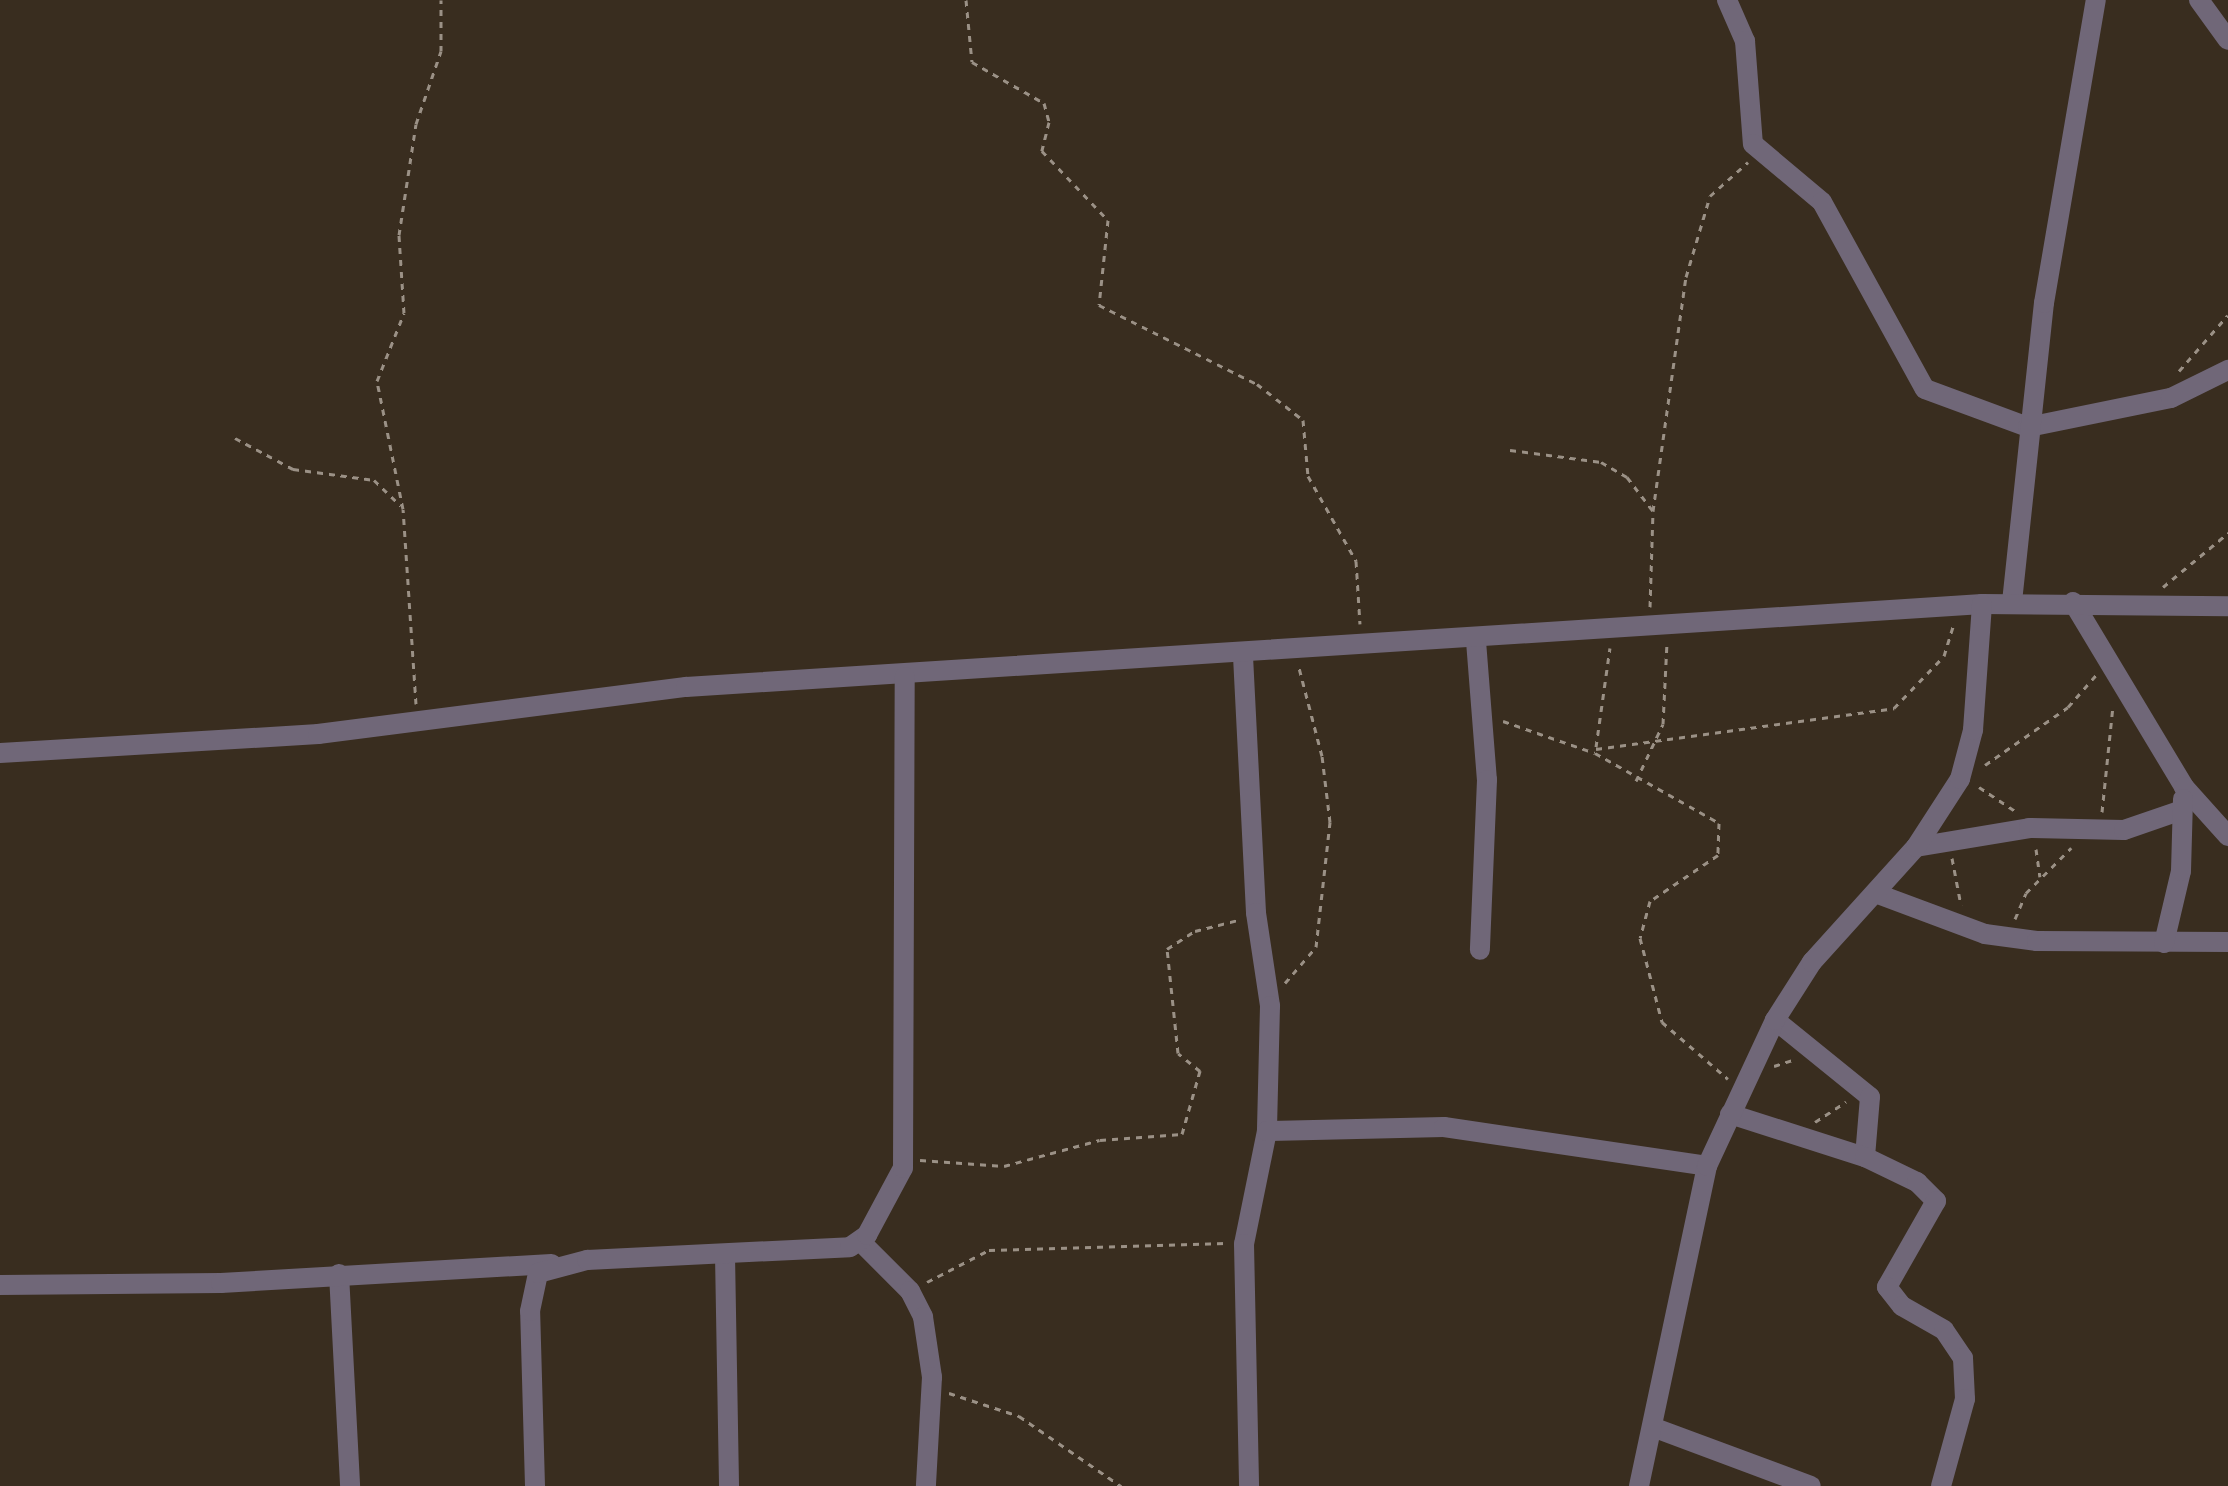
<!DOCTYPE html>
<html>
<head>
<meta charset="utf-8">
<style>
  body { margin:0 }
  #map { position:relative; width:2228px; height:1486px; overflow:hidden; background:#392d1f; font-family:"Noto Sans",sans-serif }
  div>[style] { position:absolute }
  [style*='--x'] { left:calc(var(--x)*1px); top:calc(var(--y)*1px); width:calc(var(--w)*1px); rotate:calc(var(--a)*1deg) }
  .path>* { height:3px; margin-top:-1.5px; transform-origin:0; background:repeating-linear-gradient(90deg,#9b9186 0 6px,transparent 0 12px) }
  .minor>* { height:20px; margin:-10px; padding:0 10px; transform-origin:10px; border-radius:10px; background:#706778 }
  span { translate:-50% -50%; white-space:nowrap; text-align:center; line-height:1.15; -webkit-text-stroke:6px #1c1610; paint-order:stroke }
</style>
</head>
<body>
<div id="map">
  <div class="path">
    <div style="--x:966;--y:0;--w:62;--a:84.5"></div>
    <div style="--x:972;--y:62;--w:83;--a:29.7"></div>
    <div style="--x:1044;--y:103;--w:20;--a:75"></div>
    <div style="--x:1049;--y:122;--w:30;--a:104"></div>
    <div style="--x:1042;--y:151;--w:95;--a:46.3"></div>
    <div style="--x:1108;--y:220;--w:85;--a:96"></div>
    <div style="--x:1099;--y:305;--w:177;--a:26.6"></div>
    <div style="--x:1257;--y:384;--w:58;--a:38"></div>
    <div style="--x:1303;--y:420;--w:56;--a:84.9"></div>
    <div style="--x:1308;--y:476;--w:98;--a:60.5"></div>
    <div style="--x:1356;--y:561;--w:63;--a:86.4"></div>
    <div style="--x:2179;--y:371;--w:74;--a:-48.8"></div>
    <div style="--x:235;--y:438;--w:66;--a:28.1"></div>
    <div style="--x:293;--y:469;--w:82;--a:7.7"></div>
    <div style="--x:374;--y:480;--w:37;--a:44"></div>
    <div style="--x:1510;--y:450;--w:92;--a:7.5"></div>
    <div style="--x:1601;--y:462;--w:30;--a:30"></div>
    <div style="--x:1627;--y:477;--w:43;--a:52.6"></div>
    <div style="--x:2163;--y:587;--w:85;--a:-39.7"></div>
    <div style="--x:1650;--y:607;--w:96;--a:-88.2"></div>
    <div style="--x:1653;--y:511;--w:236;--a:-82"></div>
    <div style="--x:1686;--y:277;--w:84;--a:-73.5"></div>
    <div style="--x:1710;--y:196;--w:51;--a:-41.8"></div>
    <div style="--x:416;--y:704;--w:195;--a:-93.8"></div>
    <div style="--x:403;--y:509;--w:131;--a:-101.5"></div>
    <div style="--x:377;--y:381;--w:73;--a:-68.3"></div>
    <div style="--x:404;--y:313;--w:78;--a:-93.7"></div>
    <div style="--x:399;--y:235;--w:112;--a:-81.3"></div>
    <div style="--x:416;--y:124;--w:77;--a:-71.1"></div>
    <div style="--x:441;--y:51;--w:51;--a:-90"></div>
    <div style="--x:1503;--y:721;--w:97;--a:19.2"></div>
    <div style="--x:1595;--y:753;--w:142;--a:29.4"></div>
    <div style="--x:1719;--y:823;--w:32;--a:92"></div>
    <div style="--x:1718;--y:855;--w:82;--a:145.9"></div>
    <div style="--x:1650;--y:901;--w:38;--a:105"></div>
    <div style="--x:1640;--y:938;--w:87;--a:75.3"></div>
    <div style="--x:1662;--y:1022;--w:87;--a:40.8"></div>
    <div style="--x:1596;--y:747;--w:100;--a:-82"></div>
    <div style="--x:1596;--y:749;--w:301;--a:-7.8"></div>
    <div style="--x:1894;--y:708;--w:72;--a:-46.1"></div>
    <div style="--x:1944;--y:656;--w:34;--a:-73"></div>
    <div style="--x:1985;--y:765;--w:101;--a:-34.9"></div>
    <div style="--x:2068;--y:707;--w:43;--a:-48.8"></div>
    <div style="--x:1636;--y:781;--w:63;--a:-64.7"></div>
    <div style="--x:1663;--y:724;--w:83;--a:-87.2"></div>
    <div style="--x:1979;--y:787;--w:43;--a:33.7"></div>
    <div style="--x:2102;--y:812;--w:108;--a:-84.1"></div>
    <div style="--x:2036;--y:849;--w:28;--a:82"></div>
    <div style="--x:1952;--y:858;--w:48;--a:79.2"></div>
    <div style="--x:2015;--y:919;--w:28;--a:-67"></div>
    <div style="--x:2026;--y:893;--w:64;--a:-45"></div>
    <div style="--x:1285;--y:983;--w:48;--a:-49.3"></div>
    <div style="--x:1316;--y:947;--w:126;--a:-83.6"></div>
    <div style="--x:1330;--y:822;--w:66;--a:-96.9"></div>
    <div style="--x:1322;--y:756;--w:91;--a:-104.6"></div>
    <div style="--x:1774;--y:1066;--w:20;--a:-18"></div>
    <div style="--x:1815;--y:1122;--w:37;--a:-33"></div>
    <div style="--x:920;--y:1160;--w:84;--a:4.1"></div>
    <div style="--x:1004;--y:1166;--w:99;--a:-15.2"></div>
    <div style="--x:1100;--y:1140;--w:82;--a:-4.2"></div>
    <div style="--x:1182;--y:1134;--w:66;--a:-74.1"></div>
    <div style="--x:1200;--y:1071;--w:28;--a:-141"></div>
    <div style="--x:1178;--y:1053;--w:105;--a:-96"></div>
    <div style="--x:1167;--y:949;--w:33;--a:-33"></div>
    <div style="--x:1195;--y:931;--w:44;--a:-14.3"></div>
    <div style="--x:927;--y:1282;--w:70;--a:-27.3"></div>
    <div style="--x:989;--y:1250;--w:237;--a:-1.7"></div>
    <div style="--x:949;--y:1393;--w:74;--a:18.2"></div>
    <div style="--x:1019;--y:1416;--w:124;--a:34.5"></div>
  </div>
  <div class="minor">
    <div style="--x:1727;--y:0;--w:45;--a:66.3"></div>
    <div style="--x:1745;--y:41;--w:103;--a:85.6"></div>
    <div style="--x:1753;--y:144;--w:90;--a:40"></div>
    <div style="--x:1822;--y:202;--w:213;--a:61.2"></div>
    <div style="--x:1925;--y:389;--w:110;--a:20.3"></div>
    <div style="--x:2028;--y:427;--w:146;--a:-11.5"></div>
    <div style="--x:2171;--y:398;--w:64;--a:-26.2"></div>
    <div style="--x:2199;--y:0;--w:49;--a:54.1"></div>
    <div style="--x:2012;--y:602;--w:301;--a:-83.9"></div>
    <div style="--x:2044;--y:303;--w:307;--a:-80.3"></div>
    <div style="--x:2073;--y:602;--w:216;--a:59"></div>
    <div style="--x:2184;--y:787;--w:66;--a:48.1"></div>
    <div style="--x:1476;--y:641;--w:139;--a:85.5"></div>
    <div style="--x:1487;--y:780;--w:170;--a:92.4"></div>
    <div style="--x:1243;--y:656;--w:257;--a:87.1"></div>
    <div style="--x:1256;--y:913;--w:94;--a:81.4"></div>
    <div style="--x:1270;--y:1006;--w:125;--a:91.4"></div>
    <div style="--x:1267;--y:1131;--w:115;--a:101.5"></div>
    <div style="--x:1244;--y:1244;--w:242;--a:88.8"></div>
    <div style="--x:0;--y:753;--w:319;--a:-3.4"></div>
    <div style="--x:318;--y:734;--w:371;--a:-7.3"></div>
    <div style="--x:686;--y:687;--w:1299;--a:-3.66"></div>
    <div style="--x:1982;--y:604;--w:246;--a:0.5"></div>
    <div style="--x:1916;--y:847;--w:115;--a:-9.5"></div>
    <div style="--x:2029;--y:828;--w:95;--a:1.2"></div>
    <div style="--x:2124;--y:830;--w:61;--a:-19"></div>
    <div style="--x:1875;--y:893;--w:117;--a:20.4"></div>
    <div style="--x:1985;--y:934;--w:52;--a:7.7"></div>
    <div style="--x:2037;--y:941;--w:191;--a:0.3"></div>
    <div style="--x:2164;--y:943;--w:74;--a:-76.7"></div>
    <div style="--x:2181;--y:871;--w:72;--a:-88.4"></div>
    <div style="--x:1775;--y:1020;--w:122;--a:39"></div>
    <div style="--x:1870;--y:1097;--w:60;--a:94.8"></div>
    <div style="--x:1730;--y:1114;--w:142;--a:17.7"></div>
    <div style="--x:1865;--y:1157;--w:58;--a:25.7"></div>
    <div style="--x:1917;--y:1182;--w:27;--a:45"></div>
    <div style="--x:1936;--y:1201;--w:99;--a:119.7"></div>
    <div style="--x:1887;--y:1287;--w:24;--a:52"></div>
    <div style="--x:1902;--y:1306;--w:48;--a:29.7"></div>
    <div style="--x:1944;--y:1330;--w:34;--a:56"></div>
    <div style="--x:1963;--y:1358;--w:41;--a:87.2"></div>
    <div style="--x:1965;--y:1399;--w:90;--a:105.4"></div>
    <div style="--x:1267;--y:1131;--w:177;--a:-1.3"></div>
    <div style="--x:1444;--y:1127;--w:266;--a:8.4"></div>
    <div style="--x:862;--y:1243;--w:68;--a:45"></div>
    <div style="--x:910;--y:1291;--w:29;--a:63"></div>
    <div style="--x:923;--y:1317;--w:61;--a:81.5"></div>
    <div style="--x:932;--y:1377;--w:109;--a:93.2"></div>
    <div style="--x:725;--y:1255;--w:231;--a:89"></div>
    <div style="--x:339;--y:1274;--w:212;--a:87"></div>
    <div style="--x:0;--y:1285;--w:221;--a:-0.5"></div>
    <div style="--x:221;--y:1283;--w:331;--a:-3.3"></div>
    <div style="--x:1655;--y:1428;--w:166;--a:20.4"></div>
    <div style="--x:535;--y:1486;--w:175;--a:-91.6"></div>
    <div style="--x:530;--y:1311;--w:39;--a:-78"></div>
    <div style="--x:538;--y:1273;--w:51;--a:-14.9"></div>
    <div style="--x:587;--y:1260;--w:263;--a:-2.8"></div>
    <div style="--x:850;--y:1247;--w:21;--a:-35"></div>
    <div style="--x:867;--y:1235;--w:76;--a:-61.8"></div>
    <div style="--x:903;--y:1168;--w:491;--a:-89.8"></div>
    <div style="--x:1639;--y:1486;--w:327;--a:-78"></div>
    <div style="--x:1707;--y:1166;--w:161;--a:-65"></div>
    <div style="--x:1775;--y:1020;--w:69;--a:-57.5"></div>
    <div style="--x:1812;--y:962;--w:155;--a:-47.9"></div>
    <div style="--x:1916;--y:847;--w:81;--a:-57.1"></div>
    <div style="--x:1960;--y:779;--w:51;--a:-75.1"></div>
    <div style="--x:1973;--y:730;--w:126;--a:-85.9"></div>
  </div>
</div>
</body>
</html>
